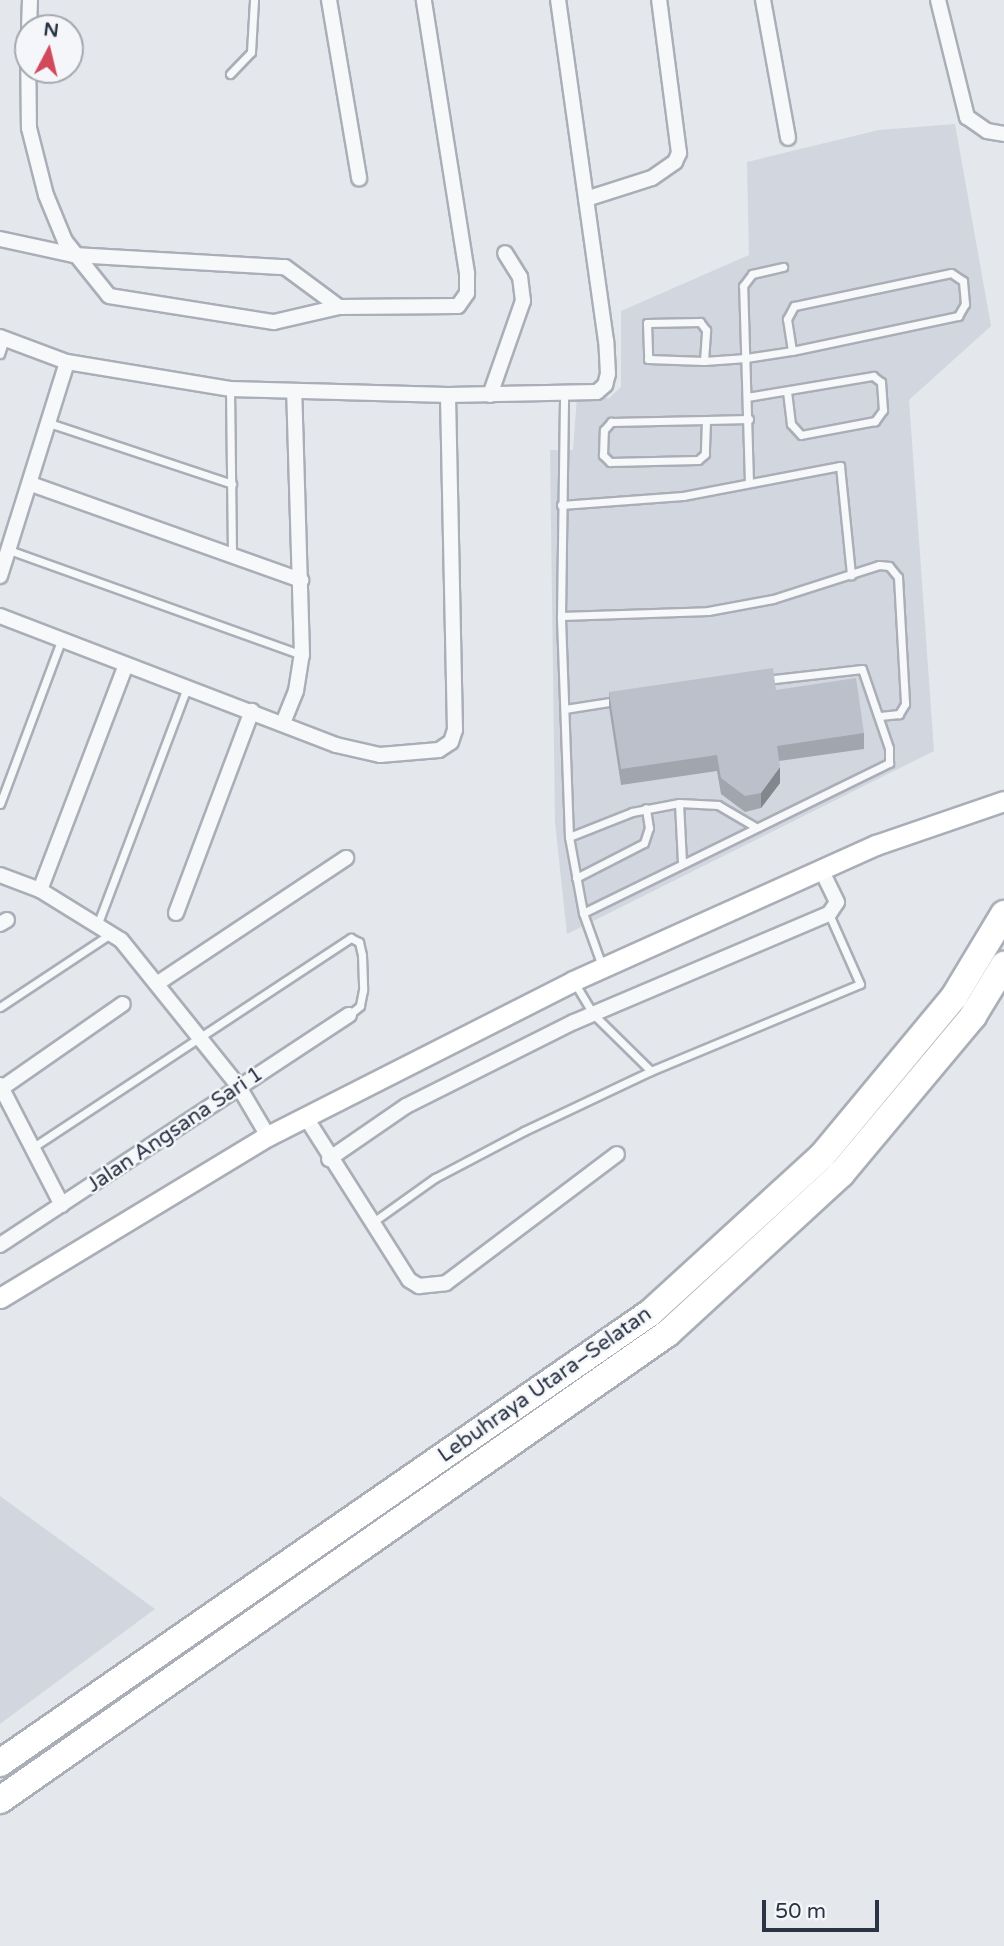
<!DOCTYPE html>
<html>
<head>
<meta charset="utf-8">
<style>
  body { margin:0 }
  #map { position:relative; width:1004px; height:1946px; overflow:hidden; background:#e4e7ec; font-family:"Varela Round",sans-serif }
  div>[style] { position:absolute }
  [style*='--x'] { left:calc(var(--x)*1px); top:calc(var(--y)*1px); width:calc(var(--w)*1px); rotate:calc(var(--a)*1deg) }
  .built>* { inset:0; background:#d2d6de }
  .roads { filter:drop-shadow(2px 0 #a9aeb7) drop-shadow(-2px 0 #a9aeb7) drop-shadow(0 2px #a9aeb7) drop-shadow(0 -2px #a9aeb7) }
  .lane>* { height:7px; margin:-3.5px; padding:0 3.5px; transform-origin:3.5px; border-radius:3.5px; background:#f7f8fa }
  .street>* { height:14px; margin:-7px; padding:0 7px; transform-origin:7px; border-radius:7px; background:#f7f8fa }
  .secondary>* { height:19px; margin:-9.5px; padding:0 9.5px; transform-origin:9.5px; border-radius:9.5px; background:#fff }
  .highway>* { height:26px; margin:-13px; padding:0 13px; transform-origin:13px; border-radius:13px; background:#fff }
  .wall>* { inset:0; background:#a1a5ae }
  .shaded-wall>* { inset:0; background:#83868d }
  .building>* { inset:0; background:#bbc0ca }
  span { translate:-50% -50%; white-space:nowrap; text-align:center; line-height:1.15; -webkit-text-stroke:5px #f4f6f9; paint-order:stroke }
  .street-label { font-size:21px; color:#2b3445 }
  .north { position:absolute; left:14px; top:14px; width:70px; height:70px; box-sizing:border-box; background:#f4f6f9; border:2px solid #a4a8b1; border-radius:50%; rotate:7deg; font-size:19px; font-weight:700; line-height:28px; text-align:center; color:#2b3445 }
  .north::after { content:''; display:block; margin:auto; width:24px; height:32px; background:#d1495b; clip-path:polygon(50% 0,100% 100%,50% 72%,0 100%) }
  .scale { position:absolute; left:762px; top:1900px; width:117px; height:32px; box-sizing:border-box; border:4px solid #2b3445; border-top:0; padding-left:9px; font-size:21px; line-height:24px; white-space:nowrap; color:#2b3445; -webkit-text-stroke:5px #f4f6f9; paint-order:stroke }
</style>
</head>
<body>
<div id="map">
  <div class="built">
    <div style="clip-path:polygon(955px 124px,991px 326px,909px 400px,934px 751px,567px 934px,555px 822px,550px 450px,573px 450px,577px 397px,609px 398px,621px 387px,621px 311px,749px 255px,747px 162px,879px 130px)"></div>
    <div style="clip-path:polygon(0 1496px,155px 1609px,0 1724px)"></div>
  </div>
  <div class="roads">
    <div class="lane">
      <div style="--x:230;--y:74;--w:30;--a:-46"></div>
      <div style="--x:251;--y:52;--w:52;--a:-86.7"></div>
      <div style="--x:0;--y:354;--w:16;--a:-72"></div>
      <div style="--x:704;--y:361;--w:31;--a:-86"></div>
      <div style="--x:706;--y:330;--w:10;--a:-127"></div>
      <div style="--x:700;--y:322;--w:53;--a:178.9"></div>
      <div style="--x:647;--y:323;--w:36;--a:88"></div>
      <div style="--x:648;--y:359;--w:56;--a:2"></div>
      <div style="--x:704;--y:361;--w:42;--a:-4.1"></div>
      <div style="--x:746;--y:358;--w:47;--a:-8.7"></div>
      <div style="--x:792;--y:351;--w:170;--a:-11.9"></div>
      <div style="--x:958;--y:316;--w:14;--a:-60"></div>
      <div style="--x:965;--y:304;--w:23;--a:-95"></div>
      <div style="--x:963;--y:281;--w:14;--a:-146"></div>
      <div style="--x:951;--y:273;--w:160;--a:168.1"></div>
      <div style="--x:794;--y:306;--w:15;--a:118"></div>
      <div style="--x:787;--y:319;--w:32;--a:81"></div>
      <div style="--x:230;--y:389;--w:165;--a:89.3"></div>
      <div style="--x:747;--y:397;--w:128;--a:-9.5"></div>
      <div style="--x:873;--y:376;--w:10;--a:37"></div>
      <div style="--x:881;--y:382;--w:28;--a:86"></div>
      <div style="--x:883;--y:410;--w:14;--a:126"></div>
      <div style="--x:875;--y:421;--w:75;--a:169.3"></div>
      <div style="--x:801;--y:435;--w:15;--a:-132"></div>
      <div style="--x:791;--y:424;--w:32;--a:-97"></div>
      <div style="--x:706;--y:420;--w:34;--a:92"></div>
      <div style="--x:705;--y:454;--w:9;--a:139"></div>
      <div style="--x:698;--y:460;--w:88;--a:178.7"></div>
      <div style="--x:610;--y:462;--w:10;--a:-135"></div>
      <div style="--x:603;--y:455;--w:25;--a:-88"></div>
      <div style="--x:604;--y:430;--w:11;--a:-49"></div>
      <div style="--x:611;--y:422;--w:95;--a:-1.2"></div>
      <div style="--x:706;--y:420;--w:43;--a:-1.3"></div>
      <div style="--x:49;--y:423;--w:193;--a:18.4"></div>
      <div style="--x:749;--y:483;--w:197;--a:-91.7"></div>
      <div style="--x:743;--y:286;--w:15;--a:-53"></div>
      <div style="--x:752;--y:274;--w:32;--a:-13"></div>
      <div style="--x:561;--y:505;--w:122;--a:-4.2"></div>
      <div style="--x:683;--y:496;--w:160;--a:-10.8"></div>
      <div style="--x:840;--y:466;--w:110;--a:84.2"></div>
      <div style="--x:9;--y:550;--w:311;--a:19.7"></div>
      <div style="--x:561;--y:616;--w:222;--a:-89.2"></div>
      <div style="--x:565;--y:709;--w:52;--a:-8.9"></div>
      <div style="--x:679;--y:803;--w:59;--a:87.1"></div>
      <div style="--x:0;--y:804;--w:174;--a:-69.5"></div>
      <div style="--x:569;--y:837;--w:68;--a:-21.6"></div>
      <div style="--x:632;--y:812;--w:48;--a:-10.8"></div>
      <div style="--x:679;--y:803;--w:39;--a:3"></div>
      <div style="--x:718;--y:805;--w:42;--a:30.3"></div>
      <div style="--x:576;--y:878;--w:76;--a:-27.2"></div>
      <div style="--x:644;--y:843;--w:16;--a:-72"></div>
      <div style="--x:649;--y:828;--w:20;--a:-99"></div>
      <div style="--x:583;--y:913;--w:341;--a:-26.1"></div>
      <div style="--x:889;--y:763;--w:15;--a:-90"></div>
      <div style="--x:889;--y:748;--w:83;--a:-108.9"></div>
      <div style="--x:862;--y:669;--w:97;--a:173.5"></div>
      <div style="--x:98;--y:923;--w:251;--a:-69.3"></div>
      <div style="--x:602;--y:966;--w:56;--a:-109.7"></div>
      <div style="--x:583;--y:913;--w:77;--a:-100.4"></div>
      <div style="--x:569;--y:837;--w:221;--a:-92.1"></div>
      <div style="--x:561;--y:616;--w:147;--a:-1.9"></div>
      <div style="--x:708;--y:611;--w:66;--a:-10.5"></div>
      <div style="--x:773;--y:599;--w:111;--a:-17.8"></div>
      <div style="--x:879;--y:565;--w:10;--a:6"></div>
      <div style="--x:889;--y:566;--w:14;--a:51"></div>
      <div style="--x:898;--y:577;--w:127;--a:86.8"></div>
      <div style="--x:905;--y:704;--w:12;--a:121"></div>
      <div style="--x:899;--y:714;--w:19;--a:174"></div>
      <div style="--x:574;--y:982;--w:37;--a:59"></div>
      <div style="--x:593;--y:1014;--w:81;--a:44.5"></div>
      <div style="--x:0;--y:1007;--w:134;--a:-33.5"></div>
      <div style="--x:32;--y:1148;--w:382;--a:-33.4"></div>
      <div style="--x:351;--y:938;--w:9;--a:27"></div>
      <div style="--x:359;--y:942;--w:13;--a:77"></div>
      <div style="--x:362;--y:955;--w:35;--a:88"></div>
      <div style="--x:363;--y:990;--w:16;--a:101"></div>
      <div style="--x:360;--y:1006;--w:14;--a:141"></div>
      <div style="--x:373;--y:1222;--w:76;--a:-35.4"></div>
      <div style="--x:435;--y:1178;--w:101;--a:-27.8"></div>
      <div style="--x:524;--y:1131;--w:140;--a:-25.3"></div>
      <div style="--x:651;--y:1071;--w:226;--a:-22.6"></div>
      <div style="--x:860;--y:984;--w:77;--a:-113.9"></div>
    </div>
    <div class="street">
      <div style="--x:329;--y:0;--w:181;--a:80.4"></div>
      <div style="--x:763;--y:0;--w:140;--a:79.7"></div>
      <div style="--x:938;--y:0;--w:121;--a:76.1"></div>
      <div style="--x:967;--y:117;--w:24;--a:35"></div>
      <div style="--x:987;--y:131;--w:17;--a:10"></div>
      <div style="--x:29;--y:28;--w:28;--a:-88"></div>
      <div style="--x:28;--y:38;--w:90;--a:89.4"></div>
      <div style="--x:29;--y:128;--w:69;--a:75.8"></div>
      <div style="--x:46;--y:195;--w:50;--a:67.6"></div>
      <div style="--x:65;--y:241;--w:70;--a:51.3"></div>
      <div style="--x:109;--y:296;--w:167;--a:9"></div>
      <div style="--x:274;--y:322;--w:67;--a:-13"></div>
      <div style="--x:339;--y:307;--w:119;--a:-0.5"></div>
      <div style="--x:458;--y:306;--w:16;--a:-55"></div>
      <div style="--x:467;--y:293;--w:20;--a:-90"></div>
      <div style="--x:467;--y:273;--w:276;--a:-99"></div>
      <div style="--x:586;--y:199;--w:69;--a:-17.7"></div>
      <div style="--x:652;--y:178;--w:28;--a:-35"></div>
      <div style="--x:675;--y:162;--w:10;--a:-66"></div>
      <div style="--x:679;--y:153;--w:154;--a:-97.4"></div>
      <div style="--x:0;--y:239;--w:76;--a:12.2"></div>
      <div style="--x:74;--y:255;--w:211;--a:3.3"></div>
      <div style="--x:285;--y:267;--w:67;--a:36.5"></div>
      <div style="--x:0;--y:337;--w:72;--a:20.5"></div>
      <div style="--x:67;--y:362;--w:165;--a:9.4"></div>
      <div style="--x:230;--y:389;--w:218;--a:1.6"></div>
      <div style="--x:448;--y:395;--w:149;--a:-1.2"></div>
      <div style="--x:597;--y:392;--w:11;--a:-41"></div>
      <div style="--x:605;--y:385;--w:11;--a:-75"></div>
      <div style="--x:608;--y:374;--w:33;--a:-93"></div>
      <div style="--x:606;--y:341;--w:344;--a:-98"></div>
      <div style="--x:490;--y:395;--w:100;--a:-70.7"></div>
      <div style="--x:523;--y:301;--w:24;--a:-97"></div>
      <div style="--x:520;--y:277;--w:28;--a:-122"></div>
      <div style="--x:31;--y:484;--w:287;--a:19.6"></div>
      <div style="--x:0;--y:576;--w:224;--a:-72.6"></div>
      <div style="--x:0;--y:616;--w:360;--a:21"></div>
      <div style="--x:336;--y:745;--w:45;--a:12.8"></div>
      <div style="--x:380;--y:755;--w:59;--a:-4.8"></div>
      <div style="--x:439;--y:750;--w:14;--a:-34"></div>
      <div style="--x:451;--y:742;--w:13;--a:-72"></div>
      <div style="--x:455;--y:730;--w:335;--a:-91.2"></div>
      <div style="--x:283;--y:723;--w:35;--a:-68"></div>
      <div style="--x:296;--y:691;--w:36;--a:-81"></div>
      <div style="--x:302;--y:655;--w:262;--a:-91.7"></div>
      <div style="--x:0;--y:875;--w:43;--a:20.6"></div>
      <div style="--x:40;--y:890;--w:95;--a:31.7"></div>
      <div style="--x:121;--y:940;--w:189;--a:51.2"></div>
      <div style="--x:239;--y:1087;--w:57;--a:59.4"></div>
      <div style="--x:40;--y:890;--w:241;--a:-69.1"></div>
      <div style="--x:176;--y:913;--w:216;--a:-69.4"></div>
      <div style="--x:0;--y:924;--w:8;--a:-30"></div>
      <div style="--x:158;--y:983;--w:226;--a:-33.6"></div>
      <div style="--x:0;--y:1085;--w:135;--a:62.7"></div>
      <div style="--x:2;--y:1088;--w:147;--a:-34.8"></div>
      <div style="--x:305;--y:1116;--w:194;--a:57.6"></div>
      <div style="--x:409;--y:1280;--w:12;--a:31"></div>
      <div style="--x:419;--y:1286;--w:27;--a:-6"></div>
      <div style="--x:446;--y:1283;--w:214;--a:-37"></div>
      <div style="--x:329;--y:1159;--w:93;--a:-34.5"></div>
      <div style="--x:406;--y:1106;--w:188;--a:-26.6"></div>
      <div style="--x:574;--y:1022;--w:277;--a:-23"></div>
      <div style="--x:829;--y:914;--w:14;--a:-56"></div>
      <div style="--x:837;--y:902;--w:37;--a:-116"></div>
      <div style="--x:0;--y:1245;--w:418;--a:-33.4"></div>
    </div>
    <div class="secondary">
      <div style="--x:0;--y:1298;--w:313;--a:-31.2"></div>
      <div style="--x:268;--y:1136;--w:342;--a:-26.9"></div>
      <div style="--x:573;--y:981;--w:332;--a:-24.2"></div>
      <div style="--x:876;--y:845;--w:135;--a:-19"></div>
    </div>
    <div class="highway">
      <div style="--x:0;--y:1763;--w:791;--a:-34.7"></div>
      <div style="--x:650;--y:1313;--w:233;--a:-42.4"></div>
      <div style="--x:822;--y:1156;--w:207;--a:-50.3"></div>
      <div style="--x:954;--y:997;--w:97;--a:-58.9"></div>
      <div style="--x:0;--y:1800;--w:815;--a:-34.96"></div>
      <div style="--x:668;--y:1333;--w:235;--a:-42.6"></div>
      <div style="--x:841;--y:1174;--w:206;--a:-50.1"></div>
      <div style="--x:973;--y:1016;--w:60;--a:-58.7"></div>
    </div>
  </div>
  <div class="wall">
    <div style="clip-path:polygon(776px 690px,864px 733px,864px 749px,779px 761px,780px 783px,761px 808px,745px 812px,721px 794px,717px 771px,621px 785px,609px 707px,609px 692px)"></div>
  </div>
  <div class="shaded-wall">
    <div style="clip-path:polygon(780px 767px,780px 783px,761px 808px,761px 793px)"></div>
  </div>
  <div class="building">
    <div style="clip-path:polygon(773px 668px,776px 690px,856px 678px,864px 733px,777px 746px,780px 767px,761px 793px,745px 796px,721px 778px,717px 755px,621px 769px,609px 692px)"></div>
  </div>
  <div class="street-label">
    <span style="left:175px;top:1130px;rotate:-34deg">Jalan Angsana Sari 1</span>
    <span style="left:545px;top:1385px;rotate:-35deg">Lebuhraya Utara–Selatan</span>
  </div>
  <div class="north">N</div>
  <div class="scale">50 m</div>
</div>
</body>
</html>
